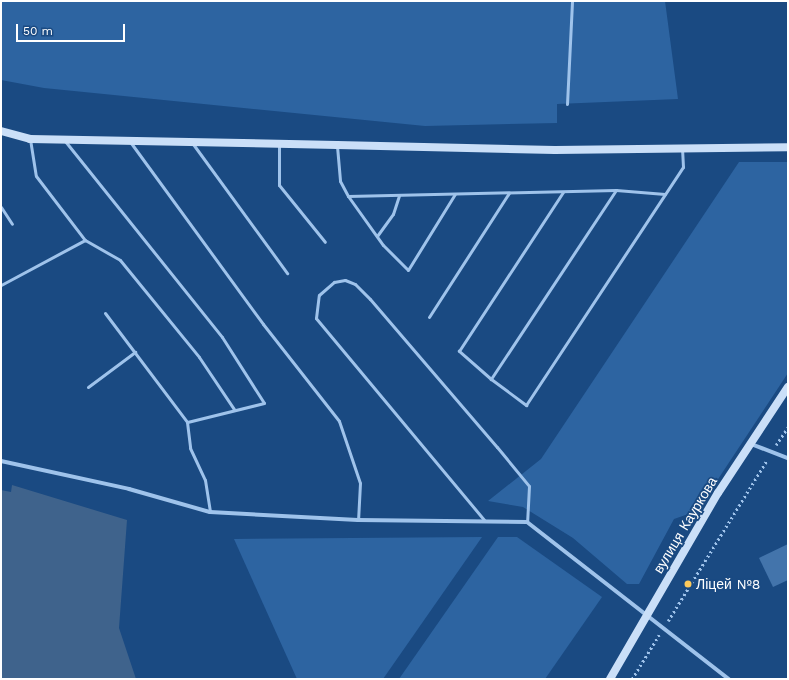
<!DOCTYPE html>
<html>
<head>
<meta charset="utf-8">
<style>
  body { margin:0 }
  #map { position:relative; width:789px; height:680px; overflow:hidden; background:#1a4a82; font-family:"Work Sans",sans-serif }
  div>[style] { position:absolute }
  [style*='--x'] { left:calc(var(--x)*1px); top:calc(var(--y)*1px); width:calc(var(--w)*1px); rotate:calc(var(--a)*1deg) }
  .green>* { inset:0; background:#2d64a1 }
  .water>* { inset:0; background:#3f638c }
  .building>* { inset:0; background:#4374ab }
  .path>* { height:2.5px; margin-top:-1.25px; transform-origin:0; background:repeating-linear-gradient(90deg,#9fc3eb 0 2px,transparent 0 5px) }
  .lane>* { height:3px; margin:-1.5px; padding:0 1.5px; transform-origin:1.5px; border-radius:1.5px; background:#9fc3eb }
  .street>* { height:4px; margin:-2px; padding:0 2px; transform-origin:2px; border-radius:2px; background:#9fc3eb }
  .secondary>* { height:8px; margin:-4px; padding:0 4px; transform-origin:4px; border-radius:4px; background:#cadff8 }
  .dots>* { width:11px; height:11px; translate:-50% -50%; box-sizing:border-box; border:2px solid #1a4a82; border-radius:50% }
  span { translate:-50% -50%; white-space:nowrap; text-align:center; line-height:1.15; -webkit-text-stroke:3.5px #1a4a82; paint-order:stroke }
  .street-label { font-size:14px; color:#fff }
  .poi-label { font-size:14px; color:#fff }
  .left { translate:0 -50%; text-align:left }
  .frame { position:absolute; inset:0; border:2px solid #fff; pointer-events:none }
  .scale { position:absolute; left:16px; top:24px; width:109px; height:18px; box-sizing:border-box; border:2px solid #fff; border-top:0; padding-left:5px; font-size:12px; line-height:14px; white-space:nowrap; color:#fff; -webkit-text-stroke:3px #1a4a82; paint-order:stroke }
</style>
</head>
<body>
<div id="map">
  <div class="green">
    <div style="clip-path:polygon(1px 1px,665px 1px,678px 99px,557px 104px,557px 123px,425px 126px,44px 88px,1px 80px)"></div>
    <div style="clip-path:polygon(739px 162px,788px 162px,788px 373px,697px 511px,674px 519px,639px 584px,627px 584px,573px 538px,523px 507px,488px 501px,541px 459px)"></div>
    <div style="clip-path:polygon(482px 537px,383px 679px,297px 679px,234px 539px)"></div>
    <div style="clip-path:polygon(498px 537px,517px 537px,602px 597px,545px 679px,399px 679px)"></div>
  </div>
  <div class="water">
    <div style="clip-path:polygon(12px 485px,127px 520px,119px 628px,136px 679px,1px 679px,1px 490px,11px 492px)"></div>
  </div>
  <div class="building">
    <div style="clip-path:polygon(788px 544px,788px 580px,773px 587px,759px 558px)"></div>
  </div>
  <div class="path">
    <div style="--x:776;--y:445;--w:22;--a:-56"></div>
    <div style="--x:668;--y:621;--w:189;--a:-58.4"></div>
    <div style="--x:632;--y:679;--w:52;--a:-58.5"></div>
  </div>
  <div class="lane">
    <div style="--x:567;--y:104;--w:103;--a:-87.2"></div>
    <div style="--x:30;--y:139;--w:37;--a:81"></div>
    <div style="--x:36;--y:176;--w:81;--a:52.6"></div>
    <div style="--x:85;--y:240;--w:40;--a:29.7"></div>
    <div style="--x:120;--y:260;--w:125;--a:50.8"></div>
    <div style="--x:199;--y:357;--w:63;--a:56.1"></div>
    <div style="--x:65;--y:141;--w:251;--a:51.3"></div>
    <div style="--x:222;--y:337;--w:78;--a:57.5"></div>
    <div style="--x:264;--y:403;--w:79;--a:166.1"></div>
    <div style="--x:131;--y:143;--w:224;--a:53.9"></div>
    <div style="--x:263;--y:324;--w:123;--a:51.9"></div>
    <div style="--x:339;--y:421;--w:65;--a:71.3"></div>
    <div style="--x:360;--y:483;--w:37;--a:93"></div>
    <div style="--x:193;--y:144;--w:160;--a:53.9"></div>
    <div style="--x:279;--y:145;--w:40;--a:90"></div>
    <div style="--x:279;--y:185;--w:73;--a:51.1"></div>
    <div style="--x:337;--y:146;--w:35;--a:85"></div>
    <div style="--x:340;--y:181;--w:17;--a:62"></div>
    <div style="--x:348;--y:196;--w:268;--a:-1.3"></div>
    <div style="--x:616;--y:190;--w:49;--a:4.7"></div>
    <div style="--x:616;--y:190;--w:227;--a:123.5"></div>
    <div style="--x:491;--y:379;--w:44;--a:36.6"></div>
    <div style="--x:526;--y:405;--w:285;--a:-56.6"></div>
    <div style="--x:683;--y:167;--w:18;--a:-93"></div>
    <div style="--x:348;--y:196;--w:60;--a:54.5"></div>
    <div style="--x:383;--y:245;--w:35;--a:45"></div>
    <div style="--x:408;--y:270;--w:89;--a:-58.3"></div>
    <div style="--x:1;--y:207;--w:20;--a:57"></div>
    <div style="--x:377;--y:236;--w:27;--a:-54"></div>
    <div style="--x:393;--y:214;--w:20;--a:-72"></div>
    <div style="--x:1;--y:285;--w:95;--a:-28.2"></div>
    <div style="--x:105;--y:313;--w:136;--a:53"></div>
    <div style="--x:187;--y:422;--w:26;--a:83"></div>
    <div style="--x:190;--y:448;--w:35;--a:65"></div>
    <div style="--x:205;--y:480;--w:32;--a:81"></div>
    <div style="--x:429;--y:317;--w:148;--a:-57.2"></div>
    <div style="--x:491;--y:379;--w:43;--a:-138.8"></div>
    <div style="--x:459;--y:351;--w:190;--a:-56.8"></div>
    <div style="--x:88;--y:387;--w:59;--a:-36.7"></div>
    <div style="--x:485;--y:521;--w:264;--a:-129.8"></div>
    <div style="--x:316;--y:318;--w:23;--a:-83"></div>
    <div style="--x:319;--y:295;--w:20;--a:-41"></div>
    <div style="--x:334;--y:282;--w:11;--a:-10"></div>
    <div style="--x:345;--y:280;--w:11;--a:22"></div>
    <div style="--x:355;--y:284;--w:21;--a:45"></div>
    <div style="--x:370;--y:299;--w:195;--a:49.4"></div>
    <div style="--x:497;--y:447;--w:50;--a:50.6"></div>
    <div style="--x:529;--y:486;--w:36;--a:93"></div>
  </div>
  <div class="street">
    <div style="--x:751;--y:444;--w:40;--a:21"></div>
    <div style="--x:1;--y:461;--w:131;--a:12.3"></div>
    <div style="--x:129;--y:489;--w:84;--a:15.9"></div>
    <div style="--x:210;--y:512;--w:148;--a:3.1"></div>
    <div style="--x:358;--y:520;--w:169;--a:0.7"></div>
    <div style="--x:527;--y:522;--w:256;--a:37.9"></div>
  </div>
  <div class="secondary">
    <div style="--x:1;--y:131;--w:30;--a:15"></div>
    <div style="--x:30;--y:139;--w:307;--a:1.1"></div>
    <div style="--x:337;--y:145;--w:218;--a:1.3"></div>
    <div style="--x:555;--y:150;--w:233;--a:-0.7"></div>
    <div style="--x:610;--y:679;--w:215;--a:-59.9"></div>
    <div style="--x:718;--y:493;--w:127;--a:-56.6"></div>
  </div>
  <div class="dots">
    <div style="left:688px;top:584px;background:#fdca5b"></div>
  </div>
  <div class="street-label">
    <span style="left:685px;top:525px;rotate:-59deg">вулиця Кауркова</span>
  </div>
  <div class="poi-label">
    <span class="left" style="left:696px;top:584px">Ліцей №8</span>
  </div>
  <div class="frame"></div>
  <div class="scale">50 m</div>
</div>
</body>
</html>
